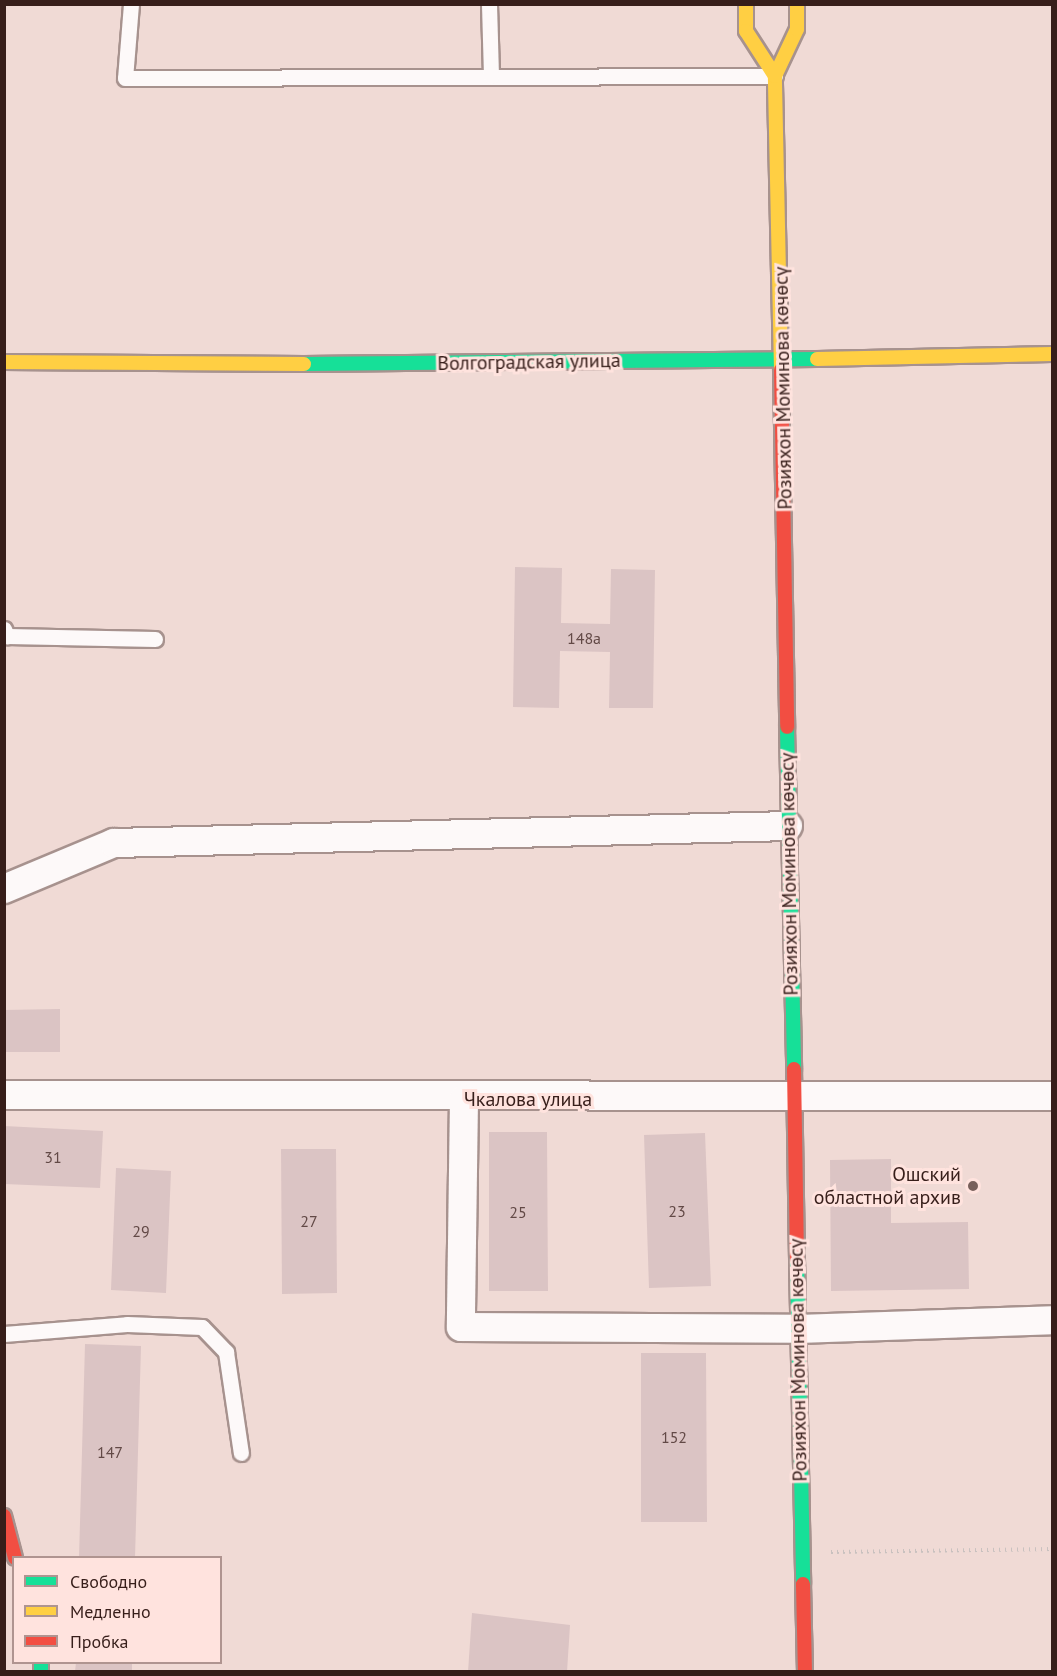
<!DOCTYPE html>
<html>
<head>
<meta charset="utf-8">
<style>
  body { margin:0 }
  #map { position:relative; width:1057px; height:1676px; overflow:hidden; background:#f0dad5; font-family:"PT Sans",sans-serif }
  div>[style] { position:absolute }
  [style*='--x'] { left:calc(var(--x)*1px); top:calc(var(--y)*1px); width:calc(var(--w)*1px); rotate:calc(var(--a)*1deg) }
  .building>* { inset:0; background:#dbc4c4 }
  .path>* { height:4px; margin-top:-2px; transform-origin:0; background:repeating-linear-gradient(90deg,#c9c1bf 0 1.5px,transparent 0 6px) }
  .roads { filter:drop-shadow(2px 0 #a7928e) drop-shadow(-2px 0 #a7928e) drop-shadow(0 2px #a7928e) drop-shadow(0 -2px #a7928e) }
  .lane>* { height:15px; margin:-7.5px; padding:0 7.5px; transform-origin:7.5px; border-radius:7.5px; background:#fdf9f9 }
  .street>* { height:28px; margin:-14px; padding:0 14px; transform-origin:14px; border-radius:14px; background:#fdf9f9 }
  .fast>* { height:14px; margin:-7px; padding:0 7px; transform-origin:7px; border-radius:7px; background:#16e098 }
  .slow>* { height:14px; margin:-7px; padding:0 7px; transform-origin:7px; border-radius:7px; background:#ffcf43 }
  .jam>* { height:14px; margin:-7px; padding:0 7px; transform-origin:7px; border-radius:7px; background:#f24e42 }
  .dots>* { width:16px; height:16px; translate:-50% -50%; box-sizing:border-box; border:3px solid #ffe3de; border-radius:50% }
  span { translate:-50% -50%; white-space:nowrap; text-align:center; line-height:1.15; -webkit-text-stroke:6px #ffe3de; paint-order:stroke }
  .number-label { font-size:16px; color:#624946 }
  .number-label span { -webkit-text-stroke-width:0 }
  .street-label { font-size:20px; color:#371e1a }
  .poi-label { font-size:20px; color:#371e1a }
  .right { translate:-100% -50%; text-align:right }
  .frame { position:absolute; inset:0; border:6px solid #371e1a; pointer-events:none }
  .legend { position:absolute; left:12px; top:1556px; width:210px; height:108px; box-sizing:border-box; background:#ffe3de; border:2px solid #af9490; margin:0; padding:8px 10px; list-style:none; font-size:18px; color:#371e1a }
  .legend li { display:flex; align-items:center; gap:12px; height:30px }
  .legend b { width:30px; border:2px solid #af9490 }
</style>
</head>
<body>
<div id="map">
  <div class="building">
    <div style="clip-path:polygon(515px 567px,562px 568px,561px 623px,610px 624px,611px 569px,655px 570px,653px 708px,609px 708px,610px 652px,560px 651px,559px 708px,513px 707px)"></div>
    <div style="clip-path:polygon(60px 1009px,60px 1052px,4px 1052px,4px 1010px)"></div>
    <div style="clip-path:polygon(4px 1126px,103px 1131px,100px 1188px,4px 1184px)"></div>
    <div style="clip-path:polygon(489px 1132px,547px 1132px,548px 1291px,489px 1291px)"></div>
    <div style="clip-path:polygon(705px 1133px,711px 1286px,649px 1288px,644px 1135px)"></div>
    <div style="clip-path:polygon(281px 1149px,336px 1149px,337px 1293px,282px 1294px)"></div>
    <div style="clip-path:polygon(891px 1159px,891px 1223px,968px 1222px,969px 1289px,831px 1291px,830px 1160px)"></div>
    <div style="clip-path:polygon(116px 1168px,171px 1171px,166px 1293px,111px 1290px)"></div>
    <div style="clip-path:polygon(85px 1344px,141px 1346px,135px 1558px,79px 1558px)"></div>
    <div style="clip-path:polygon(641px 1353px,706px 1353px,707px 1522px,641px 1522px)"></div>
    <div style="clip-path:polygon(472px 1613px,570px 1625px,567px 1672px,468px 1672px)"></div>
    <div style="clip-path:polygon(76px 1662px,132px 1662px,132px 1672px,75px 1672px)"></div>
  </div>
  <div class="path">
    <div style="--x:831;--y:1552;--w:221;--a:-0.8"></div>
  </div>
  <div class="roads">
    <div class="lane">
      <div style="--x:131;--y:4;--w:74;--a:94.6"></div>
      <div style="--x:125;--y:78;--w:650;--a:-0.18"></div>
      <div style="--x:489;--y:4;--w:72;--a:88.4"></div>
      <div style="--x:4;--y:629;--w:8;--a:67"></div>
      <div style="--x:7;--y:636;--w:148;--a:1.2"></div>
      <div style="--x:4;--y:1334;--w:123;--a:-4.6"></div>
      <div style="--x:127;--y:1324;--w:75;--a:2.3"></div>
      <div style="--x:202;--y:1327;--w:35;--a:46"></div>
      <div style="--x:226;--y:1352;--w:102;--a:81.6"></div>
    </div>
    <div class="street">
      <div style="--x:4;--y:889;--w:119;--a:-22.7"></div>
      <div style="--x:114;--y:843;--w:674;--a:-1.44"></div>
      <div style="--x:4;--y:1095;--w:1048;--a:0.05"></div>
      <div style="--x:464;--y:1099;--w:228;--a:90.8"></div>
      <div style="--x:461;--y:1327;--w:337;--a:0.3"></div>
      <div style="--x:798;--y:1329;--w:254;--a:-2"></div>
    </div>
    <div class="fast">
      <div style="--x:304;--y:364;--w:513;--a:-0.56"></div>
      <div style="--x:787;--y:727;--w:342;--a:88.8"></div>
      <div style="--x:797;--y:1259;--w:325;--a:88.9"></div>
      <div style="--x:41;--y:1662;--w:10;--a:90"></div>
    </div>
    <div class="slow">
      <div style="--x:746;--y:4;--w:27;--a:90"></div>
      <div style="--x:746;--y:31;--w:54;--a:57.2"></div>
      <div style="--x:817;--y:359;--w:235;--a:-1.2"></div>
      <div style="--x:4;--y:362;--w:300;--a:0.4"></div>
      <div style="--x:781;--y:370;--w:294;--a:-91.2"></div>
      <div style="--x:775;--y:76;--w:52;--a:-64.9"></div>
      <div style="--x:797;--y:29;--w:25;--a:-90"></div>
    </div>
    <div class="jam">
      <div style="--x:781;--y:370;--w:357;--a:89"></div>
      <div style="--x:794;--y:1069;--w:190;--a:89.1"></div>
      <div style="--x:4;--y:1516;--w:43;--a:75.3"></div>
      <div style="--x:803;--y:1584;--w:88;--a:88.7"></div>
    </div>
  </div>
  <div class="dots">
    <div style="left:973px;top:1186px;background:#78605b"></div>
  </div>
  <div class="number-label">
    <span style="left:584px;top:638px">148а</span>
    <span style="left:53px;top:1157px">31</span>
    <span style="left:677px;top:1211px">23</span>
    <span style="left:518px;top:1212px">25</span>
    <span style="left:309px;top:1221px">27</span>
    <span style="left:141px;top:1231px">29</span>
    <span style="left:674px;top:1437px">152</span>
    <span style="left:110px;top:1452px">147</span>
  </div>
  <div class="street-label">
    <span style="left:529px;top:362px;rotate:-1deg">Волгоградская улица</span>
    <span style="left:783px;top:388px;rotate:-91deg">Розияхон Моминова көчөсү</span>
    <span style="left:789px;top:874px;rotate:-91deg">Розияхон Моминова көчөсү</span>
    <span style="left:528px;top:1099px">Чкалова улица</span>
    <span style="left:798px;top:1360px;rotate:-91deg">Розияхон Моминова көчөсү</span>
  </div>
  <div class="poi-label">
    <span class="right" style="left:961px;top:1186px">Ошский<br>областной архив</span>
  </div>
  <div class="frame"></div>
  <ul class="legend">
  <li><b style="height:8px;background:#16e098"></b>Свободно</li>
  <li><b style="height:8px;background:#ffcf43"></b>Медленно</li>
  <li><b style="height:8px;background:#f24e42"></b>Пробка</li>
  </ul>
</div>
</body>
</html>
